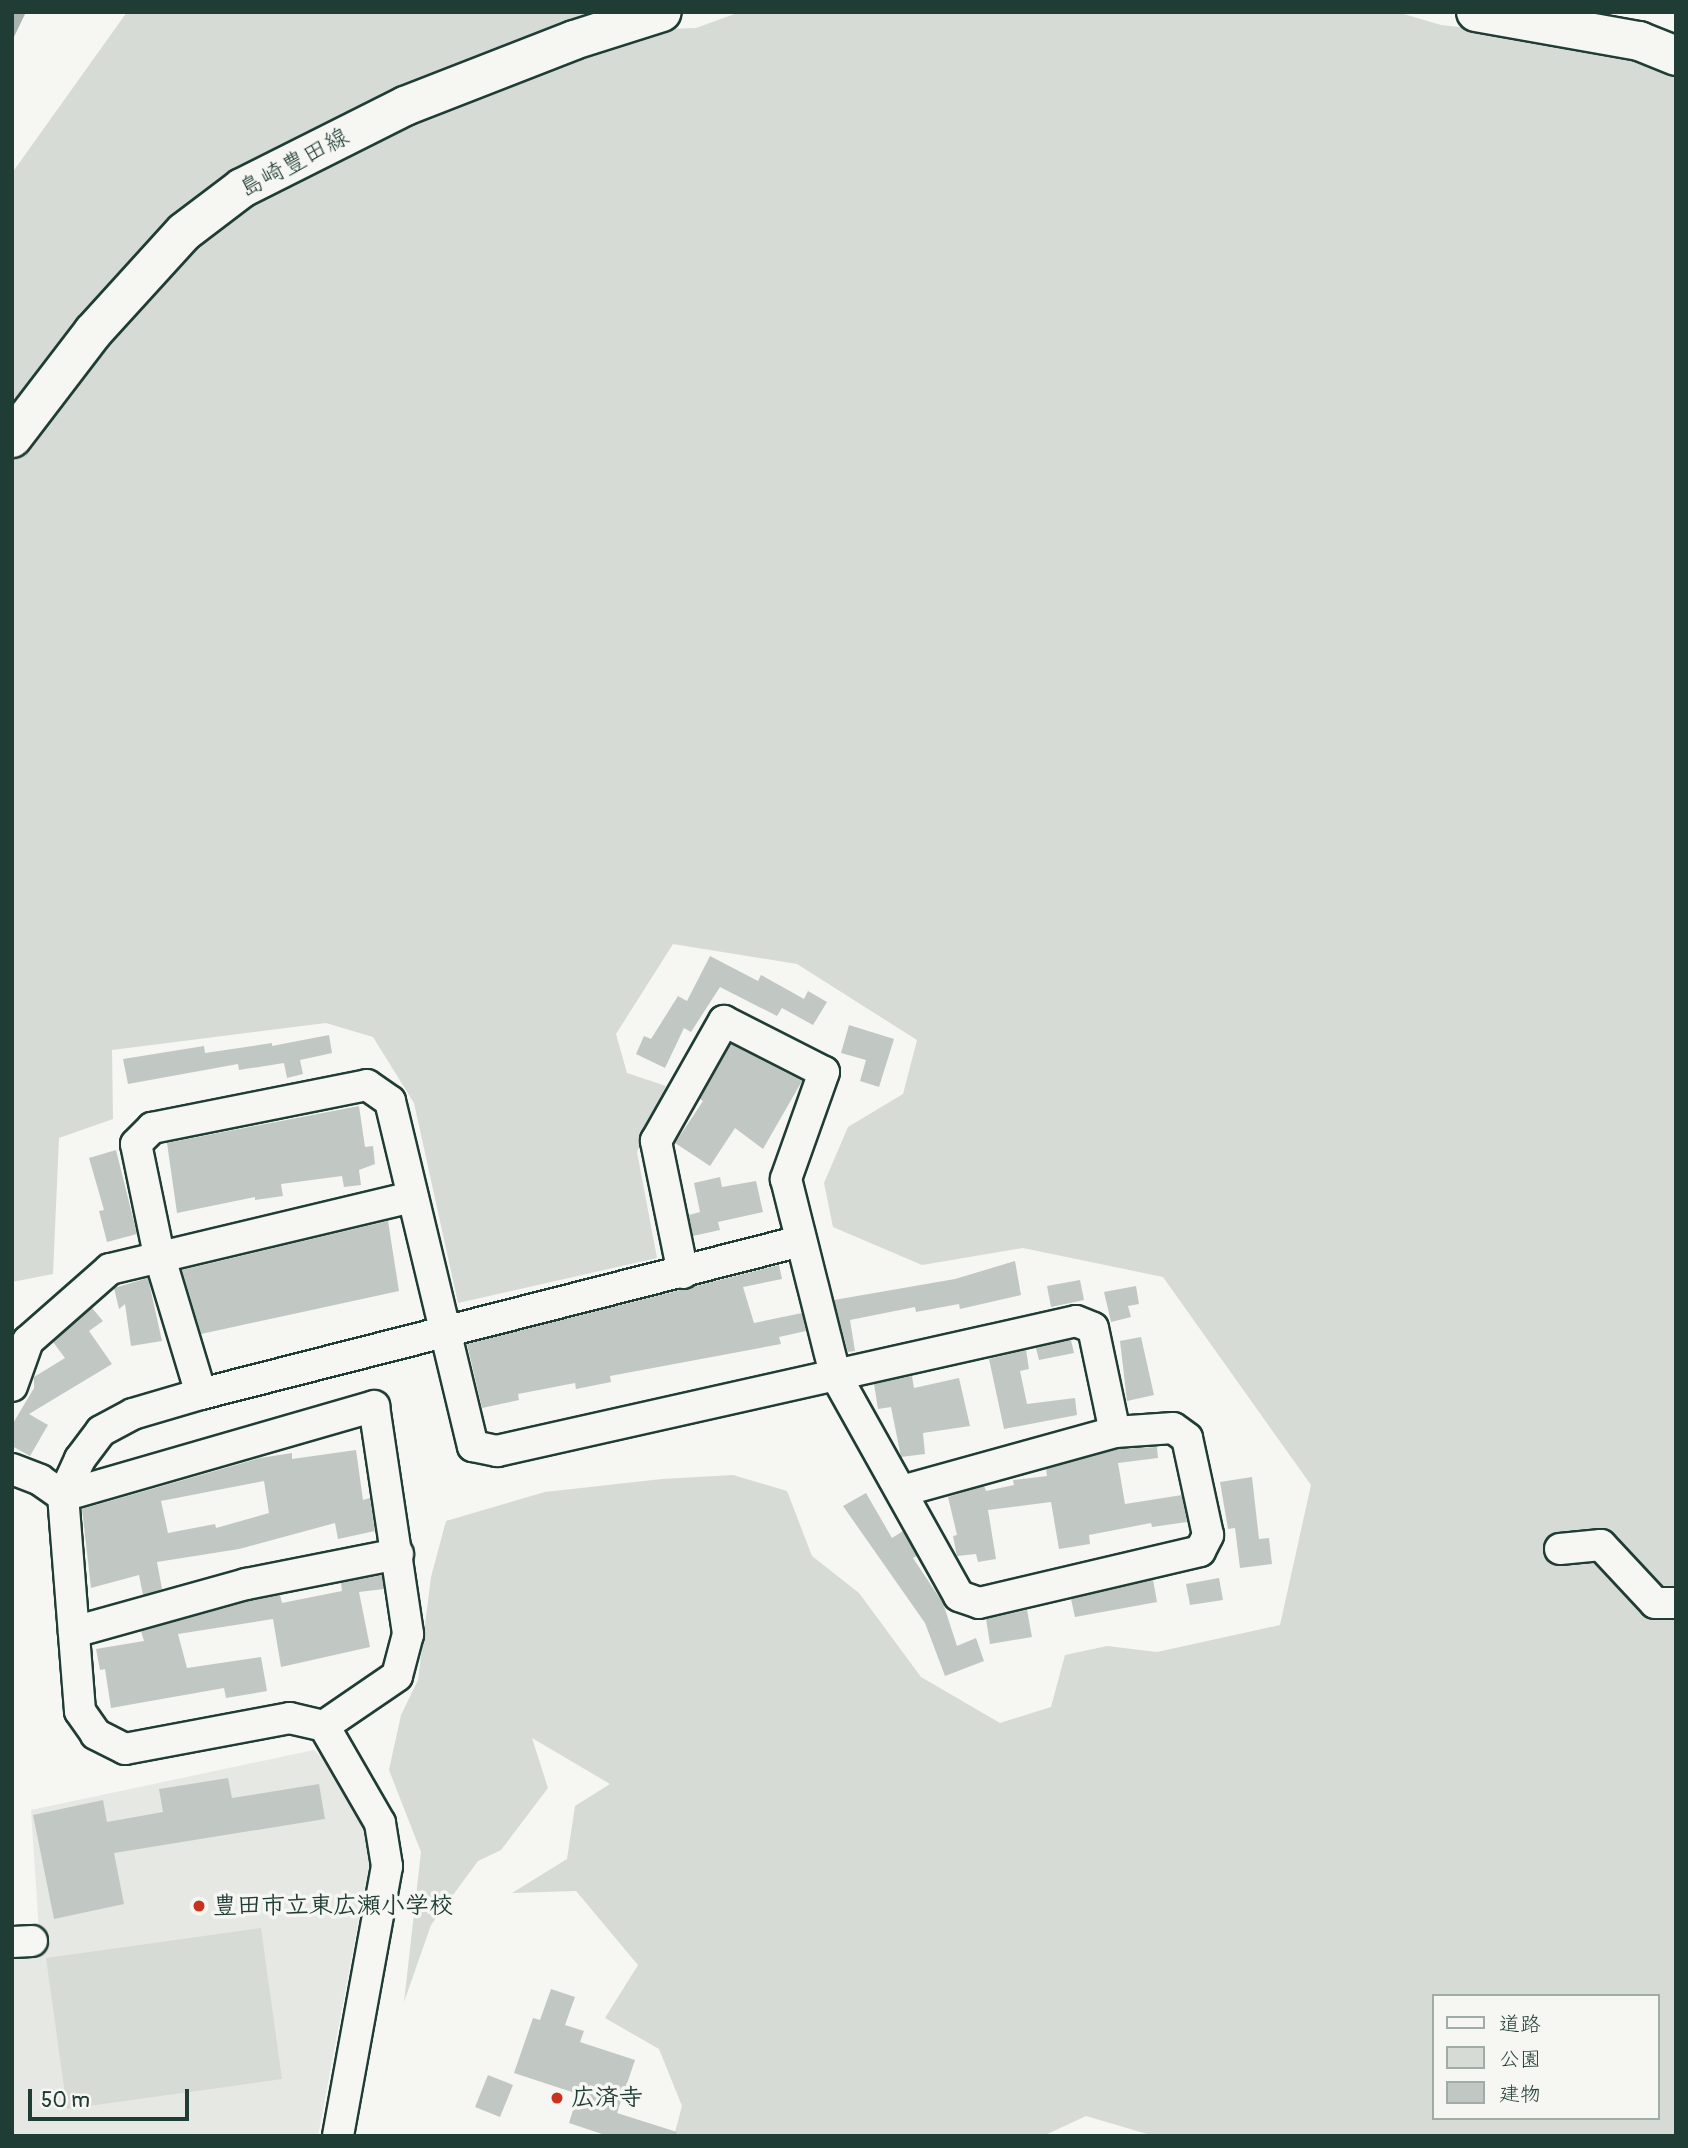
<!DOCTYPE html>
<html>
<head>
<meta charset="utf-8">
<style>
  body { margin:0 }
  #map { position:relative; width:1688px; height:2148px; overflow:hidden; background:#f6f6f2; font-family:Pangolin,"Klee One",sans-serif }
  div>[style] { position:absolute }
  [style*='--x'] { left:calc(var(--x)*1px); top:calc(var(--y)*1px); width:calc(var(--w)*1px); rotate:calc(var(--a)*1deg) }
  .built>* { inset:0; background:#e6e8e4 }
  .green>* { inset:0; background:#d6dbd6 }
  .water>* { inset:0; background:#aab3ae }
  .building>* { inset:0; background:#c1c8c3 }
  .roads { filter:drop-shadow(2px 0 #1f3d34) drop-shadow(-2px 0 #1f3d34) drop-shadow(0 2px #1f3d34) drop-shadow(0 -2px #1f3d34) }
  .minor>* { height:30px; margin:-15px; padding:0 15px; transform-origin:15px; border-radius:15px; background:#f6f6f2 }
  .major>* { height:38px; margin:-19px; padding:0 19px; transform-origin:19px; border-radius:19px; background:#f6f6f2 }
  .dots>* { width:19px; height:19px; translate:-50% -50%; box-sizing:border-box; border:4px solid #f6f6f2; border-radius:50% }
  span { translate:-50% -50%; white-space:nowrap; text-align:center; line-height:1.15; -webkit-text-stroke:7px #f6f6f2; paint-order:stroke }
  .street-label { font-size:24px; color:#1f3d34 }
  .poi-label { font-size:24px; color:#1f3d34; font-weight:700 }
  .left { translate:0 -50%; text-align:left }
  .frame { position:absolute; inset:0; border:14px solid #1f3d34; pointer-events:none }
  .legend { position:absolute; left:1432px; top:1994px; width:228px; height:126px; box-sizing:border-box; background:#f6f6f2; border:2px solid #a0aca6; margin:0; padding:9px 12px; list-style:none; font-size:21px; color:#1f3d34 }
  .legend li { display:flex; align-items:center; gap:14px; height:35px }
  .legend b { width:35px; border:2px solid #a0aca6 }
  .scale { position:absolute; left:28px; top:2089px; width:161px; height:32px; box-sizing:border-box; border:4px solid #1f3d34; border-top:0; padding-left:9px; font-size:21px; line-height:24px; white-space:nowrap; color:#1f3d34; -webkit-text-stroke:5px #f6f6f2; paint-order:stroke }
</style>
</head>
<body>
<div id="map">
  <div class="built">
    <div style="clip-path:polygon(314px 1750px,338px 1774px,363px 1823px,369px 1865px,318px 2136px,12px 2136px,12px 1950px,40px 1947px,31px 1810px)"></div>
  </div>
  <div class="green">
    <div style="clip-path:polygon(evenodd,127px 12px,647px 12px,662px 29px,696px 28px,740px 12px,1397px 12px,1441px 25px,1533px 35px,1648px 61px,1676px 77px,1676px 2136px,1154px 2136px,1086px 2116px,1043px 2136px,674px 2136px,682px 2106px,659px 2049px,605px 2018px,638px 1965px,576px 1891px,512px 1893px,567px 1859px,575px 1806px,610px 1784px,532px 1738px,548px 1788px,501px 1850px,478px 1861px,431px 1925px,404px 2002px,421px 1852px,389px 1770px,401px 1715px,418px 1680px,431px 1577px,446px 1521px,545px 1492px,662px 1479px,733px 1475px,787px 1491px,812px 1556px,859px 1593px,921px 1677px,1000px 1723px,1051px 1707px,1065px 1655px,1107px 1646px,1157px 1652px,1280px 1625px,1311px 1485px,1163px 1277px,1023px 1248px,922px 1265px,833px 1227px,824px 1183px,848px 1127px,903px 1094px,917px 1040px,797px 964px,673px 944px,616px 1034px,627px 1073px,666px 1086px,637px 1152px,657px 1258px,458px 1303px,414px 1103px,373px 1037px,326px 1023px,112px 1050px,113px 1119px,59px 1138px,53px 1274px,12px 1282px,12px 173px,127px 12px,1434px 1996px,1658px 1996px,1658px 2118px,1434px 2118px,1434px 1996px)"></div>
    <div style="clip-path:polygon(261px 1928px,282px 2079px,67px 2109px,46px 1958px)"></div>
  </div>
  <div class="water">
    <div style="clip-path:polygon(12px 12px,26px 12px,12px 41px)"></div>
  </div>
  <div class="building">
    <div style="clip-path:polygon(710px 956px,758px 981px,761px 975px,804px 999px,808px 991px,827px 1002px,813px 1025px,782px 1008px,777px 1016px,720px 987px,691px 1032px,684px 1028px,665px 1068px,636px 1054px,644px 1036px,651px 1039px,678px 996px,687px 1001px)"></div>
    <div style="clip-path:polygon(849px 1025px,894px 1039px,879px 1087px,860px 1081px,866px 1060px,841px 1053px)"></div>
    <div style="clip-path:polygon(329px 1035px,332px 1053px,300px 1060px,303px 1074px,287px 1078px,284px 1063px,239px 1070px,238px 1064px,128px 1084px,123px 1059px,204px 1046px,205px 1053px,272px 1043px,272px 1046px)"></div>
    <div style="clip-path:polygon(731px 1044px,802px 1081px,763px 1149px,735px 1128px,710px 1166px,675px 1143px,703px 1101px,700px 1099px)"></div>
    <div style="clip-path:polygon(359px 1106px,365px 1147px,373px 1146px,375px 1164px,359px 1170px,361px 1185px,344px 1187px,342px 1176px,281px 1184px,283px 1196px,255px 1200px,255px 1197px,177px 1213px,167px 1143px)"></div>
    <div style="clip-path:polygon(116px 1150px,137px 1234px,107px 1242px,99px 1211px,104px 1210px,89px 1158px)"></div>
    <div style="clip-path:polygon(720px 1177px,722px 1187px,756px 1181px,763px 1212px,718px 1222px,720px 1230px,693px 1236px,689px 1215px,700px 1212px,694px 1183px)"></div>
    <div style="clip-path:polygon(388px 1221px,399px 1291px,201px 1334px,182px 1270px)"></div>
    <div style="clip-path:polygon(1015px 1261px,1021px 1295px,960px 1309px,959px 1304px,916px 1312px,915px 1307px,850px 1320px,855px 1351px,848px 1352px,834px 1300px,955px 1279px)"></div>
    <div style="clip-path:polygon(779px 1265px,782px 1279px,743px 1287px,754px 1323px,802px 1313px,806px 1331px,779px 1337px,781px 1344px,610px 1376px,611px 1382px,576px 1389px,575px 1383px,518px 1394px,519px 1400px,482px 1408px,467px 1344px)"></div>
    <div style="clip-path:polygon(148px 1278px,162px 1341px,131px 1346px,125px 1304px,119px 1309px,114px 1288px)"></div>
    <div style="clip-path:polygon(1080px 1280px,1084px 1300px,1051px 1307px,1047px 1286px)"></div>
    <div style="clip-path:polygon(1136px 1286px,1139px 1304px,1128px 1306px,1131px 1317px,1111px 1322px,1104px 1292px)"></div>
    <div style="clip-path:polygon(92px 1308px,103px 1321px,89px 1331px,112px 1364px,29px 1414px,48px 1425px,30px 1456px,12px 1446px,12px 1425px,34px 1388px,34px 1377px,65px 1358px,53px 1342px)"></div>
    <div style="clip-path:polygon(1141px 1337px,1154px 1395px,1127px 1401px,1120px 1341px)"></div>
    <div style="clip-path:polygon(1071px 1340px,1074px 1353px,1039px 1360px,1036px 1348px)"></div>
    <div style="clip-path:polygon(1026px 1350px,1029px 1369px,1020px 1371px,1027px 1404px,1075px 1398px,1077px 1415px,1004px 1429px,989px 1359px)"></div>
    <div style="clip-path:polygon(912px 1376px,914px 1388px,959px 1378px,970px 1426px,923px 1433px,925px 1454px,901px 1457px,891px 1407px,878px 1409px,874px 1384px)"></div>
    <div style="clip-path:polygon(1157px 1447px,1158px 1458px,1118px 1463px,1125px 1504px,1182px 1495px,1187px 1522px,1152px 1527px,1151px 1523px,1089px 1535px,1090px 1544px,1059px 1549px,1051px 1502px,988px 1510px,996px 1559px,978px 1562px,976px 1554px,957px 1556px,953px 1536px,957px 1535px,948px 1497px,984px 1486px,986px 1491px,1014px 1485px,1013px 1480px,1047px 1476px,1046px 1469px,1118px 1449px)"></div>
    <div style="clip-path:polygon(evenodd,356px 1450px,363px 1500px,370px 1498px,375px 1531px,338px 1539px,335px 1523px,239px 1549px,157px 1562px,162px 1589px,143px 1595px,139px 1575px,91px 1588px,82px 1509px,260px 1458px,292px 1453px,292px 1459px,356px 1450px,264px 1481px,269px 1513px,216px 1528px,215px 1524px,168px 1533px,161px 1501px,264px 1481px)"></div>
    <div style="clip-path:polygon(1252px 1477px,1259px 1539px,1269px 1538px,1272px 1564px,1240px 1568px,1235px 1528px,1228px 1529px,1220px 1482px)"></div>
    <div style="clip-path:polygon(866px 1493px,892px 1538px,903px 1531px,917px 1556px,913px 1558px,943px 1603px,957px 1646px,976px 1638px,984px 1661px,945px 1676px,925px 1623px,843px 1506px)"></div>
    <div style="clip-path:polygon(382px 1575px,384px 1589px,359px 1592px,370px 1647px,281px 1667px,273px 1619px,178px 1634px,187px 1668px,261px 1657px,267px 1691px,226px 1698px,224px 1688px,111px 1708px,105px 1669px,100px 1670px,96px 1649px,144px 1641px,141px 1631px,250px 1601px,280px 1595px,282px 1603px,342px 1591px,341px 1583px)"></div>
    <div style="clip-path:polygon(1219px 1578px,1223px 1600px,1190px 1605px,1186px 1584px)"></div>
    <div style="clip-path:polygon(1153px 1580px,1157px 1602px,1075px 1617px,1071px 1599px)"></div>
    <div style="clip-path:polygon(1027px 1610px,1032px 1637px,990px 1644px,986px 1619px)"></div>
    <div style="clip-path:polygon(228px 1778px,232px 1798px,319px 1784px,325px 1819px,114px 1853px,124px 1904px,54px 1919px,33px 1815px,103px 1800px,107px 1822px,163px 1812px,159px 1789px)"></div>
    <div style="clip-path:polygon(551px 1989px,575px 1997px,565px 2025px,584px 2031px,580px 2042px,635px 2060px,617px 2113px,677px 2132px,676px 2136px,608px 2136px,569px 2123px,578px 2094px,514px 2073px,533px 2018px,540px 2020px)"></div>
    <div style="clip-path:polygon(488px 2075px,513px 2085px,500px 2117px,475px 2107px)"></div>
  </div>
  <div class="roads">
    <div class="minor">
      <div style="--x:683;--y:1273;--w:135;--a:-101.6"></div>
      <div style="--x:656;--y:1141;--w:138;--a:-60.5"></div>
      <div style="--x:724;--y:1021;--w:112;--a:27"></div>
      <div style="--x:824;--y:1072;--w:114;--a:109.6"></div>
      <div style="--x:786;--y:1179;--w:201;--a:75.9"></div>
      <div style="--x:835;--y:1374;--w:254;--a:60.8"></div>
      <div style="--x:959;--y:1596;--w:21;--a:19"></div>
      <div style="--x:979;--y:1603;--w:227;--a:-13.2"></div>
      <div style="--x:1200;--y:1551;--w:18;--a:-63"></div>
      <div style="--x:1208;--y:1535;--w:99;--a:-102.2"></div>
      <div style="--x:1187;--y:1438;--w:17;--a:-144"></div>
      <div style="--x:1173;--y:1428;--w:58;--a:176.1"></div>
      <div style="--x:1115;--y:1432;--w:221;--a:164.5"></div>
      <div style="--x:12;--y:1386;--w:48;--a:-70.4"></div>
      <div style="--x:28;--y:1341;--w:109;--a:-41.3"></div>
      <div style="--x:110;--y:1269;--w:311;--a:-13.4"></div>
      <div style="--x:201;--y:1394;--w:145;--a:-106.8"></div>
      <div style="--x:159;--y:1255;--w:113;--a:-101.7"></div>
      <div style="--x:136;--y:1144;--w:23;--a:-45"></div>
      <div style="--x:152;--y:1128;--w:219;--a:-11.3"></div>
      <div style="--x:367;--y:1085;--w:28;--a:35"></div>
      <div style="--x:390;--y:1101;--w:355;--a:76.5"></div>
      <div style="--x:473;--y:1446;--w:25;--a:12"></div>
      <div style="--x:497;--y:1451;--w:593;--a:-12.65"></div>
      <div style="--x:1076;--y:1321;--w:18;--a:22"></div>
      <div style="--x:1093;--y:1328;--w:106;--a:78.1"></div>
      <div style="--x:12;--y:1469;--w:30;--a:21"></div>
      <div style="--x:40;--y:1480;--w:28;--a:35"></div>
      <div style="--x:63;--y:1496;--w:324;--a:-16.1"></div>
      <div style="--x:374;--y:1406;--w:231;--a:81.5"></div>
      <div style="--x:408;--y:1634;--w:43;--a:104.7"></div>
      <div style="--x:397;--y:1676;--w:88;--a:145.6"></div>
      <div style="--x:324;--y:1726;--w:35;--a:-167"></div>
      <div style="--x:290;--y:1718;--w:168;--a:169.4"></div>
      <div style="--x:125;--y:1749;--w:33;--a:-153"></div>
      <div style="--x:96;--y:1734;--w:28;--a:-125"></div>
      <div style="--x:80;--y:1711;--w:216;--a:-94.5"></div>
      <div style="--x:63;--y:1496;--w:41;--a:-65.3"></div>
      <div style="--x:80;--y:1459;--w:35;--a:-53"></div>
      <div style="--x:101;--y:1431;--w:36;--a:-28"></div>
      <div style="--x:133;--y:1414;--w:71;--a:-16.4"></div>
      <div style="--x:201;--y:1394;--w:619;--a:-14.31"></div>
      <div style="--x:1560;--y:1549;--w:41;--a:-5.6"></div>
      <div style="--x:1601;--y:1545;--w:79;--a:47"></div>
      <div style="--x:1655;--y:1603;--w:21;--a:0"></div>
      <div style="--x:74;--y:1632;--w:179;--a:-15.6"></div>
      <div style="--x:246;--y:1584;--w:155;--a:-11.2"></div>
      <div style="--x:324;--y:1726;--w:112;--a:60"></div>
      <div style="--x:380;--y:1823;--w:44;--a:80.8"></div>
      <div style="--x:387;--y:1866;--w:274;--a:100.3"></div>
      <div style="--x:12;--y:1942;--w:20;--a:-3"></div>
    </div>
    <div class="major">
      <div style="--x:1476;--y:12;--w:166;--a:10.1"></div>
      <div style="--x:1639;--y:41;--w:40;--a:22"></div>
      <div style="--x:12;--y:438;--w:133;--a:-52.6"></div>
      <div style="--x:93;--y:332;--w:135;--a:-47.7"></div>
      <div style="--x:184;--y:232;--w:73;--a:-37.2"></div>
      <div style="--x:242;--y:188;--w:182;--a:-26.7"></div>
      <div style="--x:405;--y:106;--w:181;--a:-21.3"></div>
      <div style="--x:574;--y:40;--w:92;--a:-17.7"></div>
    </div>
  </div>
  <div class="dots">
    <div style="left:199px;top:1906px;background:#c8321e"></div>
    <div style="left:557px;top:2098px;background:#c8321e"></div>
  </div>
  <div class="street-label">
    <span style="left:294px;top:163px;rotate:-28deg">島崎豊田線</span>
  </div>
  <div class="poi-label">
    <span class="left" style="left:213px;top:1906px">豊田市立東広瀬小学校</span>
    <span class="left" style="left:571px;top:2098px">広済寺</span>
  </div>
  <div class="frame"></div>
  <ul class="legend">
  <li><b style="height:9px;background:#f6f6f2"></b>道路</li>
  <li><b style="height:19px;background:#d6dbd6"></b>公園</li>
  <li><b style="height:19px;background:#c1c8c3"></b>建物</li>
  </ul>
  <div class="scale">50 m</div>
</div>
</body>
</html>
